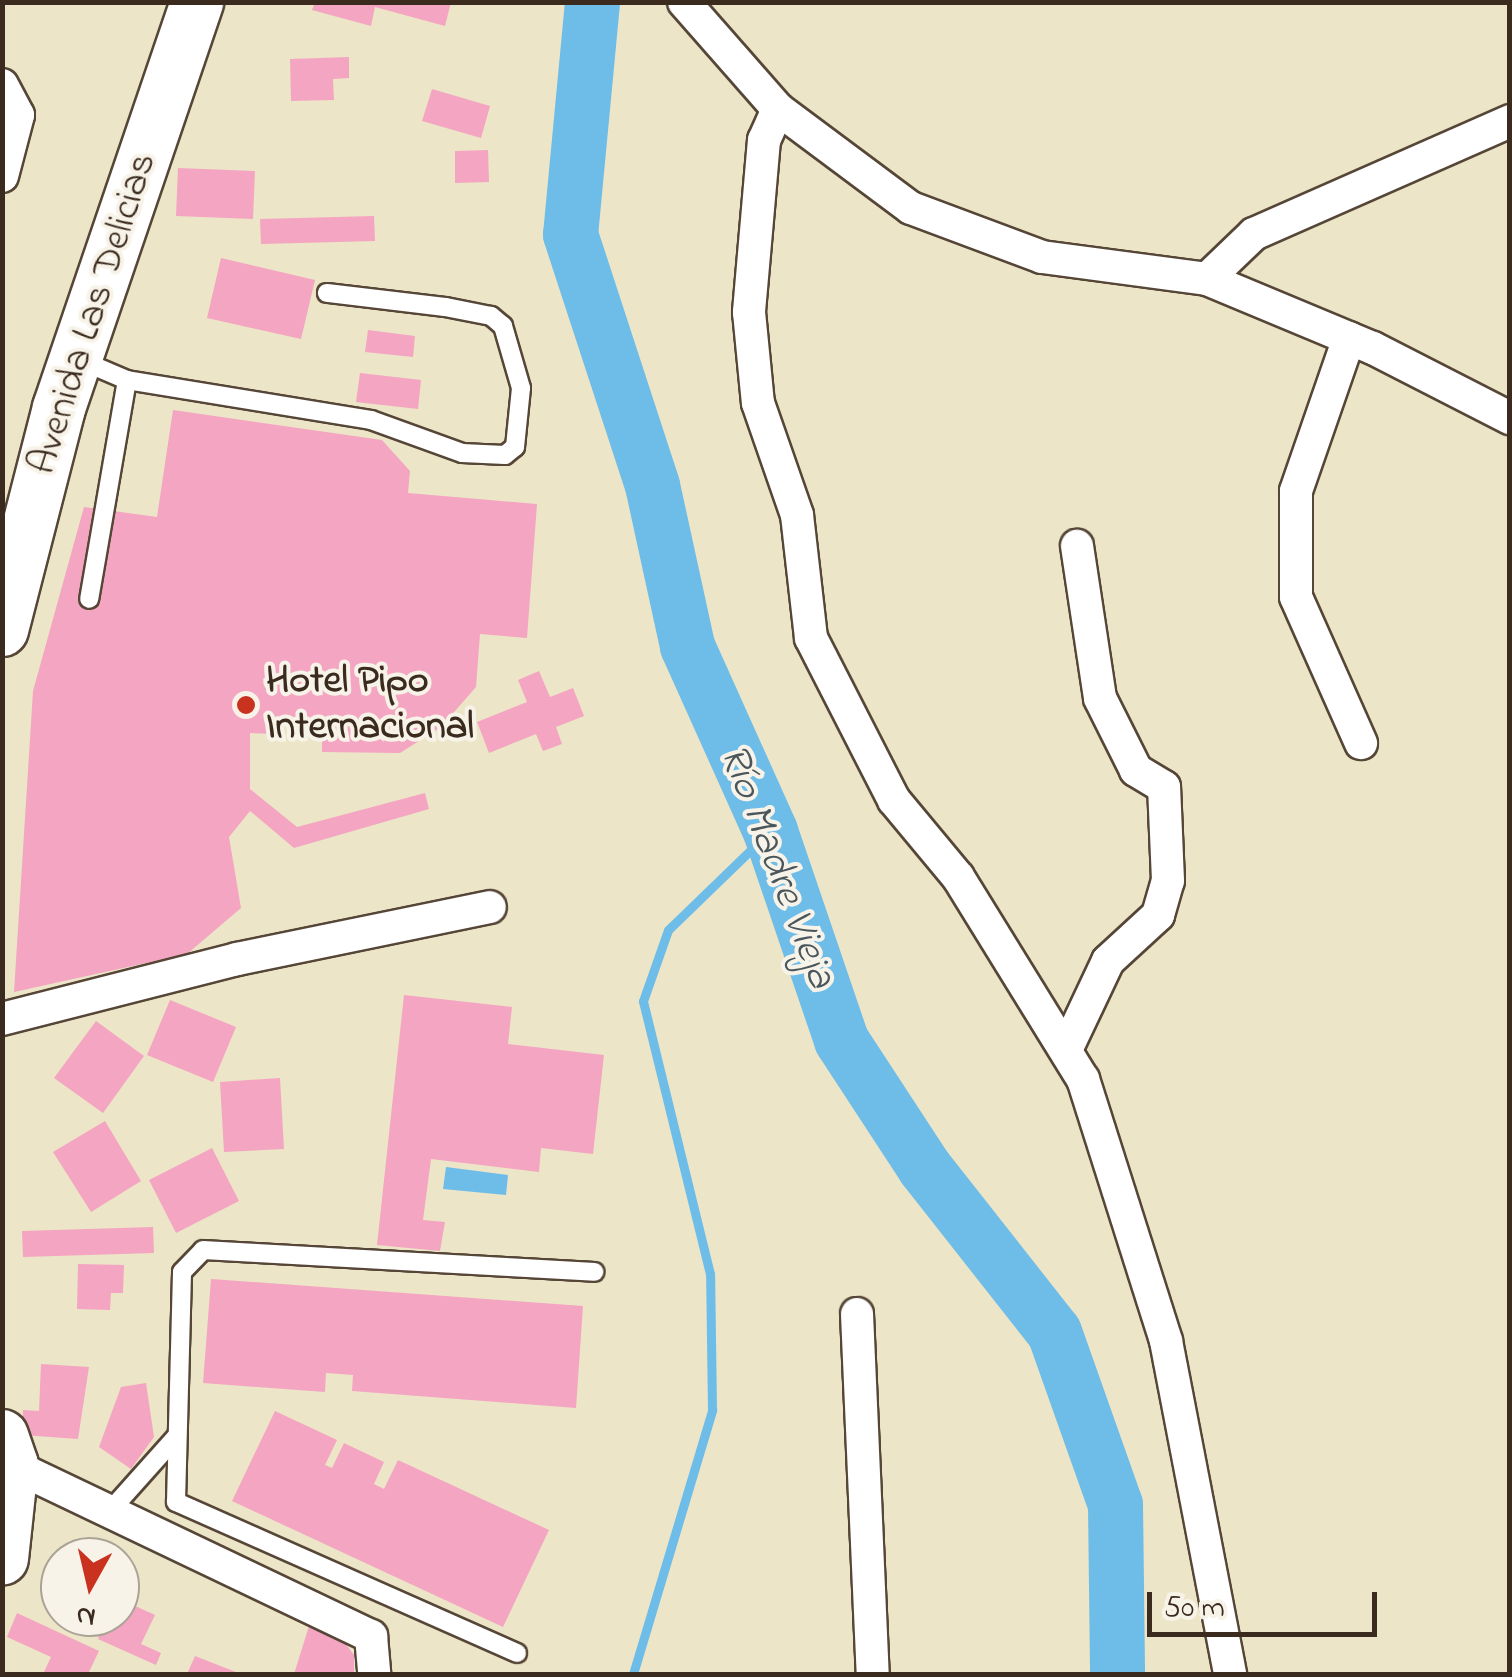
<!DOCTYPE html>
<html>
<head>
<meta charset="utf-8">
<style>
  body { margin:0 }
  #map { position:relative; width:1512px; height:1677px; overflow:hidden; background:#ece5c7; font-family:"Indie Flower",sans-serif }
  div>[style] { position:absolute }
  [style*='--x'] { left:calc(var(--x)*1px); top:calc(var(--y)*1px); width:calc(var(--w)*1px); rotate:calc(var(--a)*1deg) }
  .water>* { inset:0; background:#6ebce8 }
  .stream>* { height:9px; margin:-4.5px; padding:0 4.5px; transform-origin:4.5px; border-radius:4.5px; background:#6ebce8 }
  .river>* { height:55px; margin:-27.5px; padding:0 27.5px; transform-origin:27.5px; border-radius:27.5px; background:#6ebce8 }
  .building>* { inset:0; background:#f4a5c2 }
  .roads { filter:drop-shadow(2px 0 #564637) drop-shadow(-2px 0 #564637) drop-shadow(0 2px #564637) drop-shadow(0 -2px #564637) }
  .lane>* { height:18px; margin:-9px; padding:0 9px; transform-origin:9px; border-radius:9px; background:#fff }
  .street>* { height:32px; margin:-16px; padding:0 16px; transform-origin:16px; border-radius:16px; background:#fff }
  .primary>* { height:52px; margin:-26px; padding:0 26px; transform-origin:26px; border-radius:26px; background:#fff }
  .dots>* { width:28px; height:28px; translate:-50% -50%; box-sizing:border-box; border:5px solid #f7f3e8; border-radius:50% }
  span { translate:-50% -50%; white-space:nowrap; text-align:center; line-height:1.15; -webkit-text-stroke:8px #f7f3e8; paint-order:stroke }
  .street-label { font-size:40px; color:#3b2a1e }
  .poi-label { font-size:40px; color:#3b2a1e; font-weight:700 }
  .left { translate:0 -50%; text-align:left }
  .water-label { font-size:42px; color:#4a565b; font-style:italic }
  .frame { position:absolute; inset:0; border:5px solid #3b2a1e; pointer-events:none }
  .north { position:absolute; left:40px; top:1537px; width:100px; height:100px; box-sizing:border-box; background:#f7f3e8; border:2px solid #aca397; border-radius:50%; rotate:188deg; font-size:28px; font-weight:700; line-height:40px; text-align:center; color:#3b2a1e }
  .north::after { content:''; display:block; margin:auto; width:35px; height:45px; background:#c8321e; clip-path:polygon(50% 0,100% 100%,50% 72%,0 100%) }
  .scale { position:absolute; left:1147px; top:1592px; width:230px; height:45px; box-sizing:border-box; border:5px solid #3b2a1e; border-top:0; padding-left:12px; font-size:30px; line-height:35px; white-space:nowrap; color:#3b2a1e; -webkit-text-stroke:8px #f7f3e8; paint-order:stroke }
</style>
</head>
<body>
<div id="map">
  <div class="water">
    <div style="clip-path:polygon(446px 1167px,508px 1175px,506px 1195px,443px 1189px)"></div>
  </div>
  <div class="stream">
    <div style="--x:633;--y:1674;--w:276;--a:-73.3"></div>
    <div style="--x:712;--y:1410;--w:136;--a:-90.8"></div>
    <div style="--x:710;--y:1274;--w:281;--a:-103.8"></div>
    <div style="--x:643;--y:1001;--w:75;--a:-70.6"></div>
    <div style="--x:668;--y:930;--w:142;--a:-44.1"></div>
  </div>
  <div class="river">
    <div style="--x:592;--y:2;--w:233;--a:95.4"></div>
    <div style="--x:570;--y:234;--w:264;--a:71.9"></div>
    <div style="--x:652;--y:485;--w:165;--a:77.7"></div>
    <div style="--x:687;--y:646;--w:203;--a:65.8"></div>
    <div style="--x:770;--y:831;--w:221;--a:71.2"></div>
    <div style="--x:841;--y:1040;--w:152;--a:56.8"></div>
    <div style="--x:924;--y:1167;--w:210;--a:51.8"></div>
    <div style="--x:1054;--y:1332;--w:182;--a:70.5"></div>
    <div style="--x:1115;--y:1504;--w:170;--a:89.3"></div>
  </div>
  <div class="building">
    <div style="clip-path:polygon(315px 2px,451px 2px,445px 26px,375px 7px,371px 26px,312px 10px)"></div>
    <div style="clip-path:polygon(349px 57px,349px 78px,333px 79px,334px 100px,291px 101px,290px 59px)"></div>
    <div style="clip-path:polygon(432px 89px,490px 106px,481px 138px,422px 121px)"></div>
    <div style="clip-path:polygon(488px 150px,489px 182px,455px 183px,455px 151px)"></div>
    <div style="clip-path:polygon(178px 168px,255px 171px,253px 219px,176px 216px)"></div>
    <div style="clip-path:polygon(374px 216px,375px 241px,261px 244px,260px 219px)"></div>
    <div style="clip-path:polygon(221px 258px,315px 280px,301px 339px,207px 318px)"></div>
    <div style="clip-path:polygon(368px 330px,415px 336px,413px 357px,365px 352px)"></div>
    <div style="clip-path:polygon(360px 373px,421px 380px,418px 409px,356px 402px)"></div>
    <div style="clip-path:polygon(173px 410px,382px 440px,410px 471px,408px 493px,537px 504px,527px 638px,480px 634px,476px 687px,441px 727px,400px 753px,322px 752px,322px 721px,278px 720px,278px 734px,250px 733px,250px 789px,297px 827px,425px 793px,429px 809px,294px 848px,250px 811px,229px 837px,241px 908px,187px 954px,14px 992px,33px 691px,84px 507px,157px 517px)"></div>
    <div style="clip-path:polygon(539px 671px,550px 697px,573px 688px,584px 716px,556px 727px,562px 744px,543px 751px,536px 734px,489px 753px,477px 722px,527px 702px,518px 680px)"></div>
    <div style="clip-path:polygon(404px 995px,512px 1007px,508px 1044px,604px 1055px,593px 1154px,541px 1148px,539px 1172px,431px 1159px,423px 1220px,445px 1222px,440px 1251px,377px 1245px)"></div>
    <div style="clip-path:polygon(170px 1000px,236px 1027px,213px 1082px,147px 1055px)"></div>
    <div style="clip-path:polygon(96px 1021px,144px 1056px,103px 1113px,54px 1078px)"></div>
    <div style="clip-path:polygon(280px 1078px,284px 1149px,224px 1152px,220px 1082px)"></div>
    <div style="clip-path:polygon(105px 1121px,141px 1181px,91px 1212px,53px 1152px)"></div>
    <div style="clip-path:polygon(212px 1148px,239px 1201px,176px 1233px,149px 1180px)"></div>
    <div style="clip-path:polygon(153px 1227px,154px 1253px,23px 1257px,22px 1231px)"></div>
    <div style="clip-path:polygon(78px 1264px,124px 1265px,123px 1293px,111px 1293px,110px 1310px,77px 1309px)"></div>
    <div style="clip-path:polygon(211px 1279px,583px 1306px,576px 1408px,352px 1391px,353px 1375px,326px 1373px,325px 1392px,203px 1383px)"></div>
    <div style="clip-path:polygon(41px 1364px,89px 1367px,78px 1439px,22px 1435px,23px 1410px,39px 1411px)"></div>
    <div style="clip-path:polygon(146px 1383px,154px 1437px,131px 1469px,99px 1447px,121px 1387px)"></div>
    <div style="clip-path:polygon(275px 1411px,337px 1440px,325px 1465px,332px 1468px,344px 1443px,384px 1462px,374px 1484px,384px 1489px,398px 1460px,549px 1530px,503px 1627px,232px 1501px)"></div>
    <div style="clip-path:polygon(120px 1599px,155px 1615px,141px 1644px,161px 1653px,156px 1665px,98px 1639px,105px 1623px,92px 1617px,120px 1617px)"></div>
    <div style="clip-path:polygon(17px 1613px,99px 1651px,88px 1674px,43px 1674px,51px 1657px,7px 1637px)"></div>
    <div style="clip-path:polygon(309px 1626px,339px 1635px,354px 1655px,354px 1674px,294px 1674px)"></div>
    <div style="clip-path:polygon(195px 1656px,241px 1674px,187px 1674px)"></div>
  </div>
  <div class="roads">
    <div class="lane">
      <div style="--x:80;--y:360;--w:51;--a:23.1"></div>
      <div style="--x:127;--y:380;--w:222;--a:99.8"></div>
      <div style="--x:127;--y:380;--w:247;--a:9.3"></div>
      <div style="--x:371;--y:420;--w:97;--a:19.9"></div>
      <div style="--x:462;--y:453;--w:43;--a:2.7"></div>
      <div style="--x:505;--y:455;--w:13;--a:-39"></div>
      <div style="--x:515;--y:447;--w:59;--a:-84.2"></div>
      <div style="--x:521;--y:388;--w:65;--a:-106.2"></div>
      <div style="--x:503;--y:326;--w:16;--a:-140"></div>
      <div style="--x:491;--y:316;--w:47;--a:-168.9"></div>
      <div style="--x:445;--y:307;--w:119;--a:-173.2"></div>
      <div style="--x:109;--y:1512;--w:102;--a:-48.2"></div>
      <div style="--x:517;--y:1653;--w:373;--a:-156.1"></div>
      <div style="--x:176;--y:1502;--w:230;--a:-88.5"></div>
      <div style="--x:182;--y:1272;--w:30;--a:-46"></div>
      <div style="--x:203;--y:1250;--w:392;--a:3.2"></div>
    </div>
    <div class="street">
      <div style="--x:684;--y:2;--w:142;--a:48.7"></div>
      <div style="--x:778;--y:109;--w:166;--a:36.7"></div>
      <div style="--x:911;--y:208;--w:140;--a:20.5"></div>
      <div style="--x:1042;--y:257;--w:166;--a:7.6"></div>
      <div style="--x:1207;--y:279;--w:180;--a:22.6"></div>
      <div style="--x:1373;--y:348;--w:154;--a:27.1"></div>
      <div style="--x:2;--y:85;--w:34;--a:62"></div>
      <div style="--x:18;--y:115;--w:63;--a:104.7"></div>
      <div style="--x:778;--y:109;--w:34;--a:114"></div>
      <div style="--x:764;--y:140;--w:173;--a:95"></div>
      <div style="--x:749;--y:312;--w:91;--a:84.4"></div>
      <div style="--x:758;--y:403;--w:119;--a:70.8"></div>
      <div style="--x:797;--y:515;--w:124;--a:83.5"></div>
      <div style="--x:811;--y:638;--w:182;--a:62.9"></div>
      <div style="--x:894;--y:800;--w:100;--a:50.3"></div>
      <div style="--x:958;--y:877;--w:238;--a:58.3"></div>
      <div style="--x:1083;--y:1079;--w:275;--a:72.4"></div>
      <div style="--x:1166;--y:1341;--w:339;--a:79.1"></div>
      <div style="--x:1207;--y:279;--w:65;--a:-43.8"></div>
      <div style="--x:1254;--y:234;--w:280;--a:-23.8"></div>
      <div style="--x:1349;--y:338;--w:162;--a:109.1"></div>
      <div style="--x:1296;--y:491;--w:106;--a:90"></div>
      <div style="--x:1296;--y:597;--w:160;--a:66"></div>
      <div style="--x:2;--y:1019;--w:243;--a:-14.3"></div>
      <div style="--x:237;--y:959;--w:258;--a:-11.6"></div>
      <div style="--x:1066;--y:1050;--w:98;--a:-64.7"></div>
      <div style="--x:1108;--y:961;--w:68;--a:-42.6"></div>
      <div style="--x:1158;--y:915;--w:35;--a:-74"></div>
      <div style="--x:1168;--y:881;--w:94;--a:-92.4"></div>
      <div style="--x:1164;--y:787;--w:33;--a:-149"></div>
      <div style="--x:1136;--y:770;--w:80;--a:-116.6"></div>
      <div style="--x:1100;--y:698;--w:154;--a:-98.6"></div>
      <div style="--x:857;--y:1314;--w:360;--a:87.5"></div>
      <div style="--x:12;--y:1465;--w:398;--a:25.5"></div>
      <div style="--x:371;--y:1636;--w:38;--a:85"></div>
    </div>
    <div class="primary">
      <div style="--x:2;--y:630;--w:229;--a:-75.6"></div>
      <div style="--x:59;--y:408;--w:429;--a:-71.2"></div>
      <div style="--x:2;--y:1436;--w:31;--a:71"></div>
      <div style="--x:12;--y:1465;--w:94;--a:96.1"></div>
    </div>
  </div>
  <div class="dots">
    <div style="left:246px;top:705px;background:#c8321e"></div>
  </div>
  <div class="street-label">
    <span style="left:94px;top:314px;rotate:-72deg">Avenida Las Delicias</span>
  </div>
  <div class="poi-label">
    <span class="left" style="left:266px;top:705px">Hotel Pipo<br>Internacional</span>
  </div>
  <div class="water-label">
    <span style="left:776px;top:867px;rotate:69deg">Río Madre Vieja</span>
  </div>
  <div class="frame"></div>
  <div class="north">N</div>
  <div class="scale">50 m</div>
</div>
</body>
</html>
